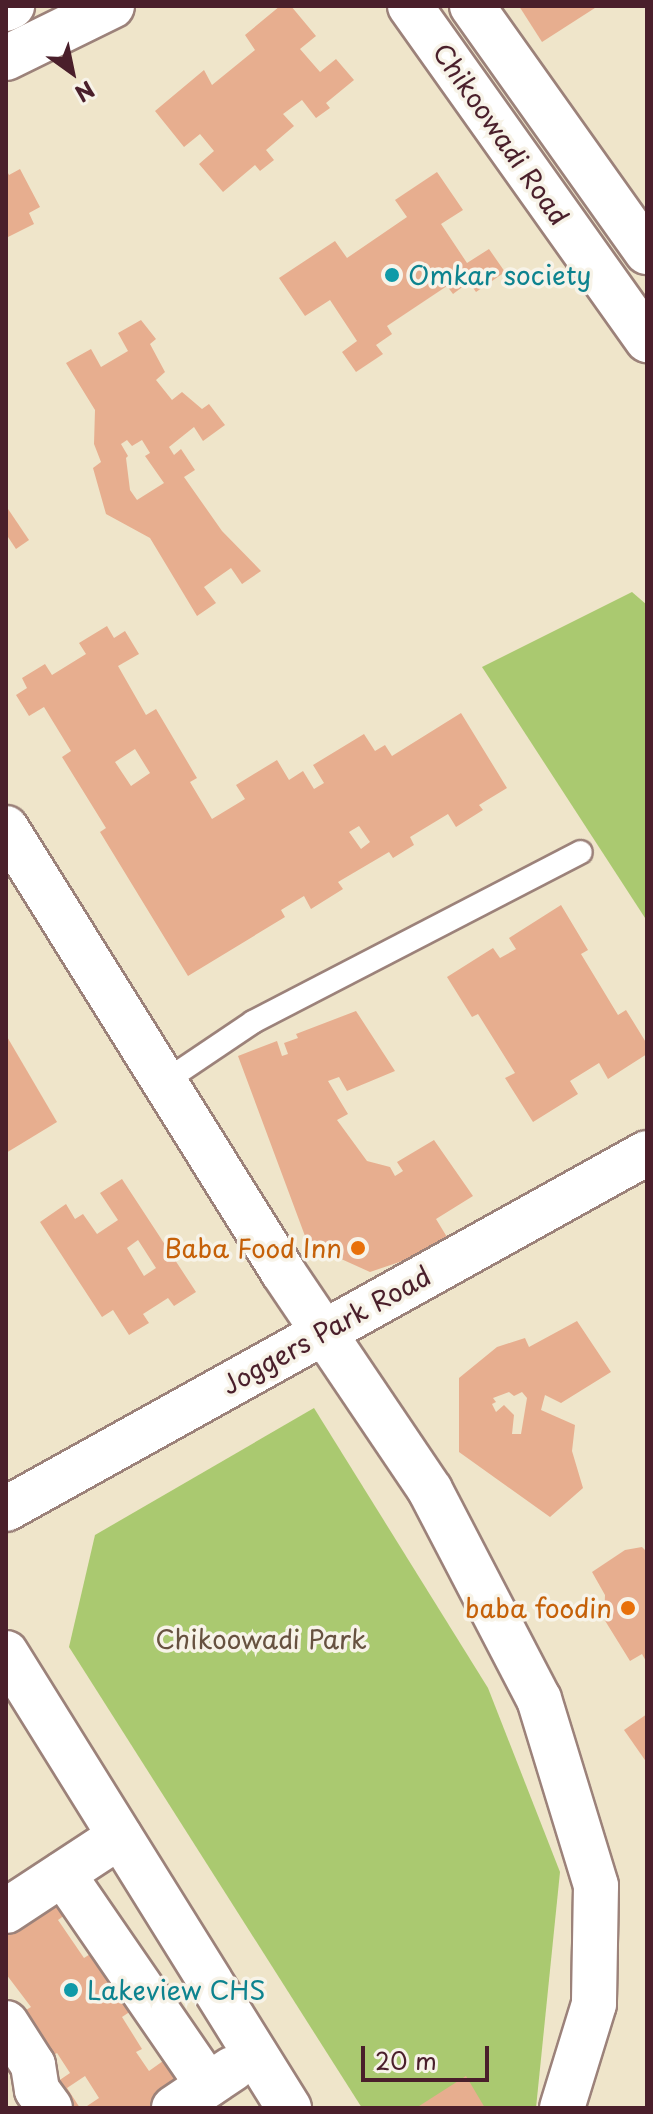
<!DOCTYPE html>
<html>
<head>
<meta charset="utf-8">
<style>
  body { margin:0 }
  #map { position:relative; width:653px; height:2114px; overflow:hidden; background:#efe5ca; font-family:"Playpen Sans",sans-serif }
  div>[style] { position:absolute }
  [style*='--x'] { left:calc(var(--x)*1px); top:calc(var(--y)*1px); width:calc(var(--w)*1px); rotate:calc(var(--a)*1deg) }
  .green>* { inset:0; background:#aac970 }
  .building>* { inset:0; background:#e7ae8f }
  .roads { filter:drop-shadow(2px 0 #9c827a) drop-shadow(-2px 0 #9c827a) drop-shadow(0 2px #9c827a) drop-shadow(0 -2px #9c827a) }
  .lane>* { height:22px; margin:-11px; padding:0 11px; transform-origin:11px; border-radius:11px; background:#fff }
  .street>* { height:44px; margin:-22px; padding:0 22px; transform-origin:22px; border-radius:22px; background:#fff }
  .secondary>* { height:44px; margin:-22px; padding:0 22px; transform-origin:22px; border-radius:22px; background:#fff }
  .dots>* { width:22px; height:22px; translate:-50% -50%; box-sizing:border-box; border:4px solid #f7f3e8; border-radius:50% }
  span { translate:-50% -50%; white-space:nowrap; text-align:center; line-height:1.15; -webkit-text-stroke:7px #f7f3e8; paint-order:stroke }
  .street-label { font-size:26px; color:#4a1f2b }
  .culture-label { font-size:26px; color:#0d838f }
  .left { translate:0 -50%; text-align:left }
  .food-label { font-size:26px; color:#c56008 }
  .right { translate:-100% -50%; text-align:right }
  .park-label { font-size:26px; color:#675240 }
  .frame { position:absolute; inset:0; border:8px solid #4a1f2b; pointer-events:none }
  .north { position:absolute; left:32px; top:32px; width:80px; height:80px; -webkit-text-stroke:6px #f7f3e8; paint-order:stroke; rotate:147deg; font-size:22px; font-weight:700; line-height:32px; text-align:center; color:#4a1f2b }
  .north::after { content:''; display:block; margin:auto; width:28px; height:36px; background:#4a1f2b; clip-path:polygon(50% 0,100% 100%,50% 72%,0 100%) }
  .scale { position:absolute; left:361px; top:2046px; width:128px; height:36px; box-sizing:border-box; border:4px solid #4a1f2b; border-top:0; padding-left:10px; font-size:24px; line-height:28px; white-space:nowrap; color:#4a1f2b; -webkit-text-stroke:6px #f7f3e8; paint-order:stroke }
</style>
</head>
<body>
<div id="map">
  <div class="green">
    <div style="clip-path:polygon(632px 592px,647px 605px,647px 921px,482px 667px)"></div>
    <div style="clip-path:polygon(314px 1408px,488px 1688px,560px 1872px,536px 2108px,362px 2108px,69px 1647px,95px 1535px)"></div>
  </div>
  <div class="building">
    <div style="clip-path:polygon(280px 6px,291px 6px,316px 36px,300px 49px,320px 72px,336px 59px,354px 80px,326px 103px,330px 108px,316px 118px,302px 100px,283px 114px,294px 126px,266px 150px,274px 160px,260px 171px,255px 165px,223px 192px,199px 164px,214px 151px,200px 134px,184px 147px,155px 111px,204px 70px,212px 85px,255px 50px,245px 35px)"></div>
    <div style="clip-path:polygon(519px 6px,598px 6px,542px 42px)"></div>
    <div style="clip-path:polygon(6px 169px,9px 175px,20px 169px,40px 207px,29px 213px,34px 224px,6px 238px)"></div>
    <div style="clip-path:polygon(437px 172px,463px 210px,441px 224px,467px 263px,489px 249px,505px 272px,476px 292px,469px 282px,453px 294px,447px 286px,387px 326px,392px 334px,376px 345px,383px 354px,356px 372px,342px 352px,357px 341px,330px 300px,305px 316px,279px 278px,335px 241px,347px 258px,407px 217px,395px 200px)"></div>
    <div style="clip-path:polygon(evenodd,141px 320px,156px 339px,150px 344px,165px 372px,156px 380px,172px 400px,182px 392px,202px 409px,209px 404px,225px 425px,203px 441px,194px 427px,169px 447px,174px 455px,181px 449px,195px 470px,184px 477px,222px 531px,261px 571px,242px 584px,231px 568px,204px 587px,216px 603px,197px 616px,150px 538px,106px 514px,93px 468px,101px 462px,94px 444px,95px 410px,66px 363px,91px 349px,101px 367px,128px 351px,118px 333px,141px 320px,127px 440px,132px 446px,142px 440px,150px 453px,145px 456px,164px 483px,137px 500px,130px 490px,126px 458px,128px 456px,121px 444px,127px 440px)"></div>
    <div style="clip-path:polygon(6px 506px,29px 540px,16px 549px,6px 534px)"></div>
    <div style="clip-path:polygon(evenodd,107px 626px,114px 638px,125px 631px,139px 654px,118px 666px,146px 715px,156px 709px,197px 778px,190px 782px,212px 819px,245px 799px,236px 785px,277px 760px,289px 780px,303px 771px,314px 789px,324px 783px,313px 765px,364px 734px,375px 751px,385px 745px,392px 756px,461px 713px,507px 788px,479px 805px,483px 810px,456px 827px,448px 814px,410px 837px,414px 845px,393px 858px,389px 852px,338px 882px,343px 889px,311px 909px,304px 896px,281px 910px,285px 917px,188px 976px,100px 832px,106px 828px,62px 757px,71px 751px,44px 707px,29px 716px,16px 695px,27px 688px,22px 678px,45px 664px,52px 675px,86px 654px,79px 643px,107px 626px,135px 749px,150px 773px,131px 786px,115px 762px,135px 749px,107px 626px,359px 826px,370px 842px,361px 849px,349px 832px,359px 826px)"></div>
    <div style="clip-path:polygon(561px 905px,588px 950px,581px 954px,618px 1015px,626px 1010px,647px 1044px,647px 1054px,608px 1079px,599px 1063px,570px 1081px,578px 1094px,533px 1122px,505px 1078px,515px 1073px,478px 1014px,472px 1017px,447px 977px,493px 948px,500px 958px,516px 949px,509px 938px)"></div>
    <div style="clip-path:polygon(356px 1011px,395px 1071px,347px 1091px,339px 1077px,328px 1081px,348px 1114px,337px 1120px,367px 1161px,390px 1167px,395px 1176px,403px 1171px,397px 1162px,434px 1140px,473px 1196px,436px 1219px,447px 1237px,414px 1257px,370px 1272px,308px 1244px,238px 1056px,277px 1041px,282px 1056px,288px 1054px,284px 1043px,298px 1038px,296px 1034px)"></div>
    <div style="clip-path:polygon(6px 1035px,57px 1122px,6px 1153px)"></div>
    <div style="clip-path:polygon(evenodd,122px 1179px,196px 1292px,174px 1306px,168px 1298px,143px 1314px,149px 1323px,129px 1335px,113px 1310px,102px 1317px,40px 1222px,66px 1204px,75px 1219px,83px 1214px,97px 1234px,118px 1220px,100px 1193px,122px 1179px,138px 1240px,156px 1268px,144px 1276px,127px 1248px,138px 1240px)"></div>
    <div style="clip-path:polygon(evenodd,577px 1321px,611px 1372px,561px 1403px,545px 1395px,541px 1410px,575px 1425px,572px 1451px,583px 1488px,550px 1517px,459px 1452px,459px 1378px,497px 1347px,525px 1338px,529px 1347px,577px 1321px,509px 1392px,514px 1396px,522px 1392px,527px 1398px,521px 1434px,512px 1434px,514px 1415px,504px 1405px,496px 1412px,492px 1404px,496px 1402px,493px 1398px,509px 1392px)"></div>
    <div style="clip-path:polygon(642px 1547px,647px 1552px,647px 1663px,642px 1654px,630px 1661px,604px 1619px,605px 1595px,592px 1572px,625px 1550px)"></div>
    <div style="clip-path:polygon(647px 1714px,647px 1763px,624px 1730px)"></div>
    <div style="clip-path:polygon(54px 1891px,69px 1912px,58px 1920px,84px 1958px,95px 1951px,134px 2009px,122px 2017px,142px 2049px,136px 2052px,149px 2071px,163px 2061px,160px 2057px,164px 2054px,175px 2070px,171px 2073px,177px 2082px,158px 2108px,84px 2108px,99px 2098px,85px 2076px,67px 2088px,80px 2108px,66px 2108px,51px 2086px,70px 2073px,57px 2053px,50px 2057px,21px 2013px,31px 2007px,6px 1974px,6px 1923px)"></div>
    <div style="clip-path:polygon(466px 2076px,485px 2108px,416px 2108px)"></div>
  </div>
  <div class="roads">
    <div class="lane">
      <div style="--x:164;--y:1082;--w:107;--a:-34"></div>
      <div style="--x:253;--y:1022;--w:369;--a:-27.4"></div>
    </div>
    <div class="street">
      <div style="--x:6;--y:828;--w:523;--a:58.04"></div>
      <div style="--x:283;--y:1272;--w:263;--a:56"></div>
      <div style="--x:430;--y:1490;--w:236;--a:62.5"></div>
      <div style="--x:539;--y:1699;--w:195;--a:73"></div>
      <div style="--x:596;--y:1886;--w:118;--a:91"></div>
      <div style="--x:594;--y:2004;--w:109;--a:107.1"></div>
      <div style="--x:6;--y:1509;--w:733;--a:-29.05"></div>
      <div style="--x:6;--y:1653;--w:536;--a:58.12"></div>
      <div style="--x:63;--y:1874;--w:256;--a:55.5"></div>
      <div style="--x:6;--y:1911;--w:136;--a:-33.3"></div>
      <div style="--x:6;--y:2023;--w:50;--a:57.3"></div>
      <div style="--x:33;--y:2065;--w:25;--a:81"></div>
      <div style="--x:37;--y:2090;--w:22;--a:54"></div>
      <div style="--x:174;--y:2108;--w:70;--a:-33.9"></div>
    </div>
    <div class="secondary">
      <div style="--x:410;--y:6;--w:410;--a:54.6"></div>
      <div style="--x:472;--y:6;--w:302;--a:54.6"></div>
      <div style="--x:6;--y:9;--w:7;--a:-27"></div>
      <div style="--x:6;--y:58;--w:118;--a:-26.1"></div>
    </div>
  </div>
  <div class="dots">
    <div style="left:392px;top:275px;background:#0f9aa8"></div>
    <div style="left:358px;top:1248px;background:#e8710a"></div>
    <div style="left:628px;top:1608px;background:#e8710a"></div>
    <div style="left:71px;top:1990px;background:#0f9aa8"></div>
  </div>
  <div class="street-label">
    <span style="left:501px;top:134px;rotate:55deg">Chikoowadi Road</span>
    <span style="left:326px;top:1330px;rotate:-29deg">Joggers Park Road</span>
  </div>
  <div class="culture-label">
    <span class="left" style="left:408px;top:275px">Omkar society</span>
    <span class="left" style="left:87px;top:1990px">Lakeview CHS</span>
  </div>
  <div class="food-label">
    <span class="right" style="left:342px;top:1248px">Baba Food Inn</span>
    <span class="right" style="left:612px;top:1608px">baba foodin</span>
  </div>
  <div class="park-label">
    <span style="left:261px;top:1639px">Chikoowadi Park</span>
  </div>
  <div class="frame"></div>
  <div class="north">N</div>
  <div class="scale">20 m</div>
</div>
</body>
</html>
